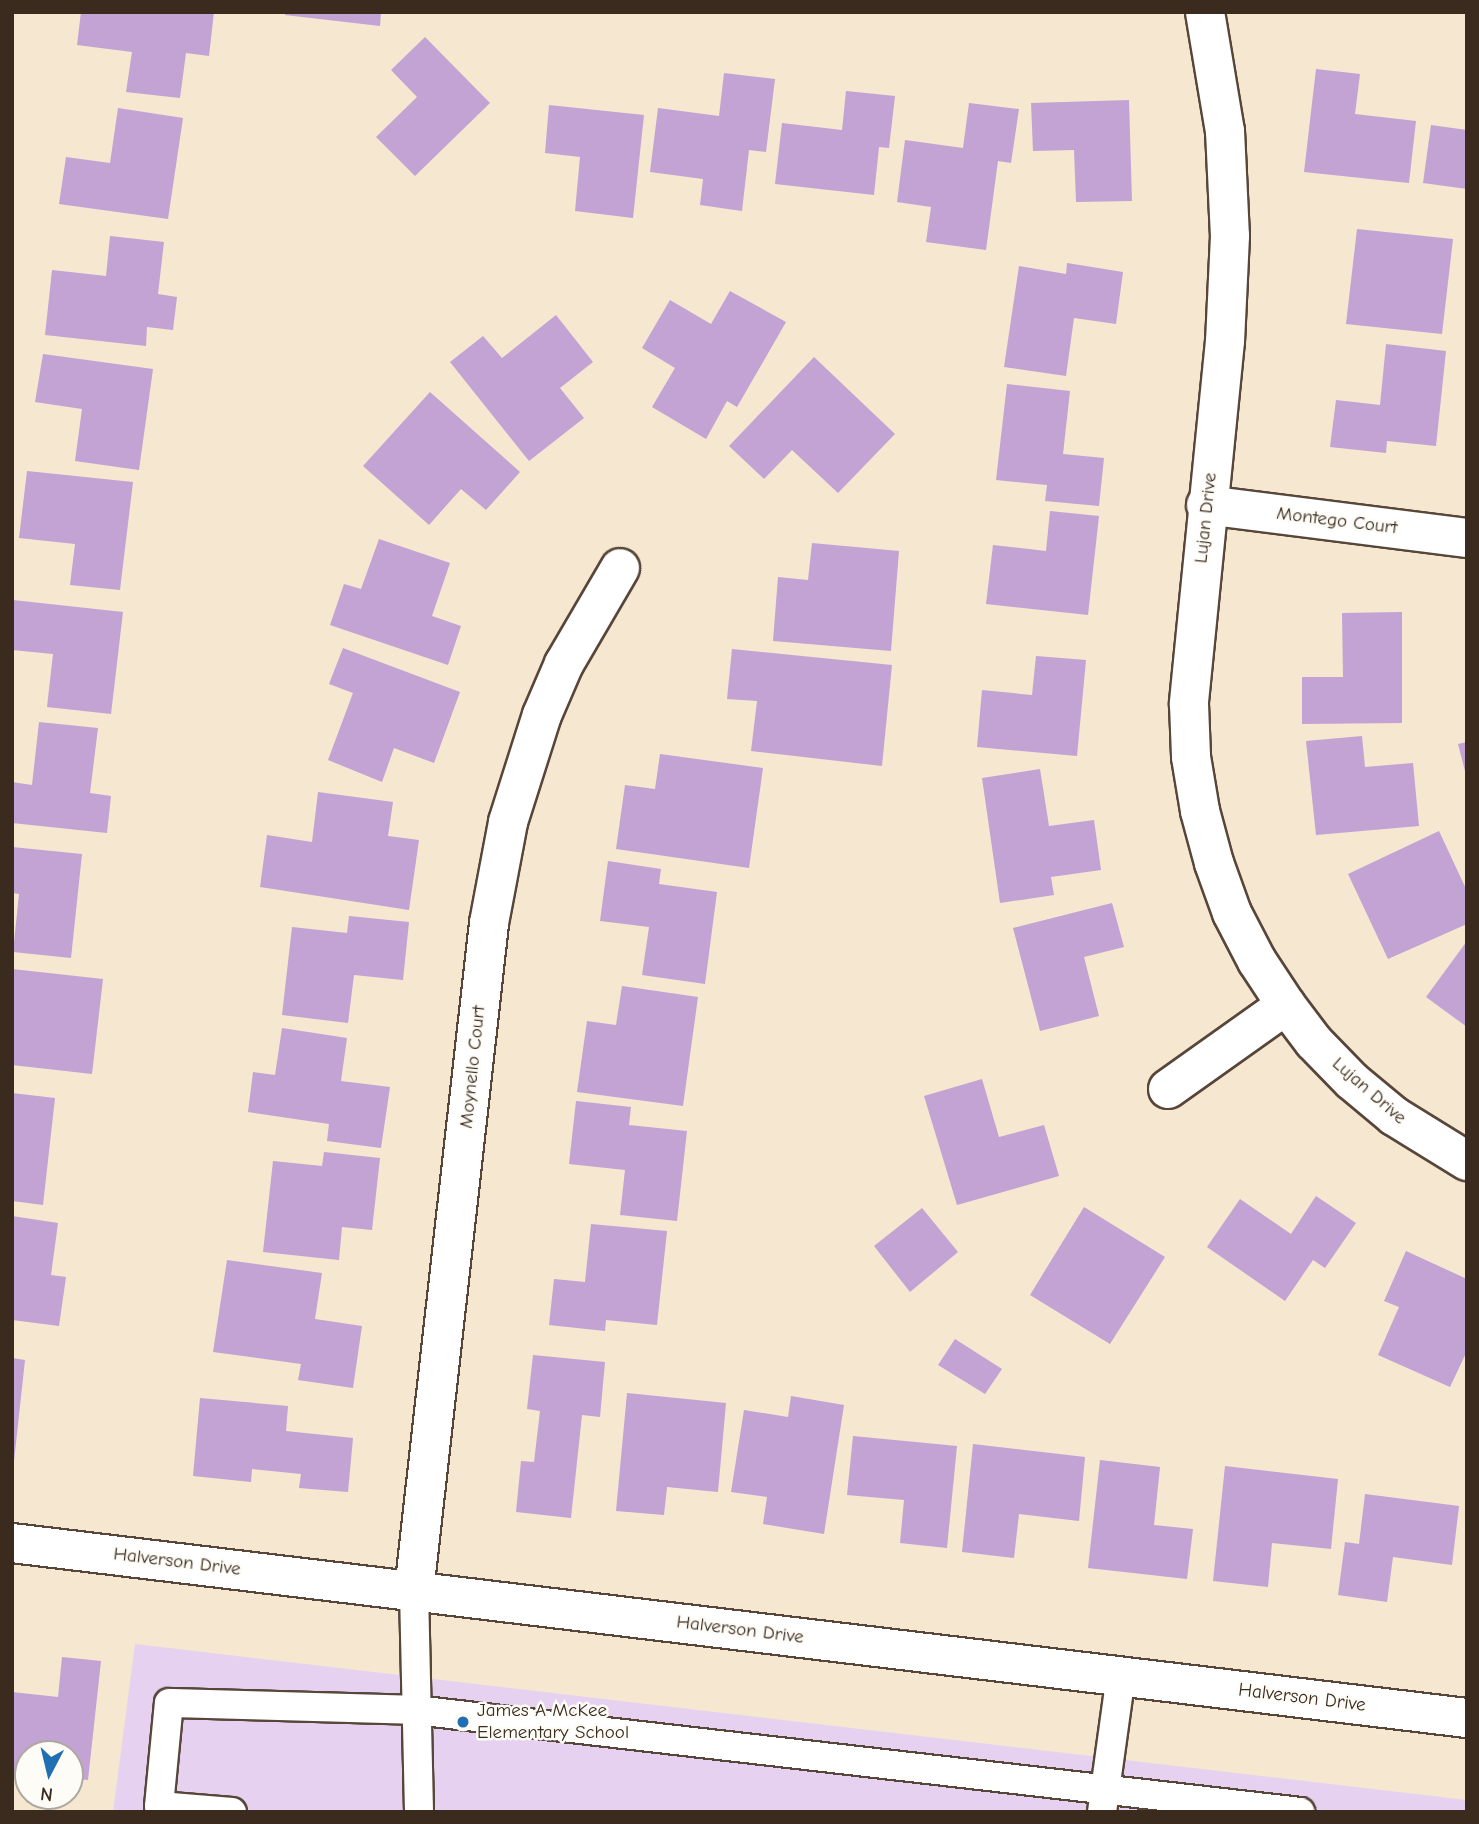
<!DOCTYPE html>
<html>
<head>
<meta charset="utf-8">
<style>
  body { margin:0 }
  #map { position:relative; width:1479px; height:1824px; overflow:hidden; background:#f5e7d0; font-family:"Comic Neue",sans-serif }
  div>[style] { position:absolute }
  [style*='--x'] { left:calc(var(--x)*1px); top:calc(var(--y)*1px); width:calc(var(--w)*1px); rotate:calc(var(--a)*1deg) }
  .built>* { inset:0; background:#e6d2f0 }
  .building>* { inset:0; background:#c3a2d4 }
  .roads { filter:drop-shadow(2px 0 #574639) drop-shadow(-2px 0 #574639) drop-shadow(0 2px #574639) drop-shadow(0 -2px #574639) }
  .lane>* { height:28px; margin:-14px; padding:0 14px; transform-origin:14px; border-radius:14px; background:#fff }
  .street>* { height:38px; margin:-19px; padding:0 19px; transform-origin:19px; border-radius:19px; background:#fff }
  .dots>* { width:19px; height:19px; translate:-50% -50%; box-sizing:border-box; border:4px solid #fdfcf7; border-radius:50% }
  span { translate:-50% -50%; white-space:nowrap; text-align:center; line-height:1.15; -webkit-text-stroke:5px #fdfcf7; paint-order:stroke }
  .street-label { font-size:19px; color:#3b2a1e }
  .poi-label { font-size:19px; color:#3b2a1e }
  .left { translate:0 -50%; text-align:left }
  .frame { position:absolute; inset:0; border:14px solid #3b2a1e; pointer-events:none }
  .north { position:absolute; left:14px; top:1740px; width:70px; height:70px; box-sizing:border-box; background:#fdfcf7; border:2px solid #afa8a0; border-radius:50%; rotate:187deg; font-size:19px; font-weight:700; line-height:28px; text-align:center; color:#3b2a1e }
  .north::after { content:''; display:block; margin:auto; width:24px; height:32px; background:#1f6fb2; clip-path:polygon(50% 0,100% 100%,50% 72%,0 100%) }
</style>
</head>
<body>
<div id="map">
  <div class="built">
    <div style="clip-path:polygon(135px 1644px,1467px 1800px,1467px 1812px,113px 1812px)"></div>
  </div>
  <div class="building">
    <div style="clip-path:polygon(81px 12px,214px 12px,209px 56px,186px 53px,180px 98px,126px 92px,132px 52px,77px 45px)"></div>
    <div style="clip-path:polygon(285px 12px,381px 12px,380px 26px,285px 15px)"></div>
    <div style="clip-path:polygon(425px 37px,490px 103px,415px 176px,376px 137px,417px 97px,391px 70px)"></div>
    <div style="clip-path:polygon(1316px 69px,1360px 74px,1355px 114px,1416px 121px,1409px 183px,1304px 172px)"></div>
    <div style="clip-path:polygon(724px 73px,775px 79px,766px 152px,749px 150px,742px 211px,700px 205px,703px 179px,650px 172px,658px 108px,719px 116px)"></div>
    <div style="clip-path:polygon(846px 91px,895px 96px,889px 148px,879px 147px,874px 195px,775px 184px,782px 123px,842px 130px)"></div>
    <div style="clip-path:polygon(1129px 100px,1132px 201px,1076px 202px,1074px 150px,1033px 151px,1031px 103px)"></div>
    <div style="clip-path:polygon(969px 103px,1019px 109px,1011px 163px,998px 161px,986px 250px,926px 242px,931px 207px,897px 202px,905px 140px,963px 148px)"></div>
    <div style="clip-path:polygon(549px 105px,644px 115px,633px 218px,575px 211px,580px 157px,545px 153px)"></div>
    <div style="clip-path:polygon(118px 108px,183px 118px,168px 219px,59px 204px,66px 157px,110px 163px)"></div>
    <div style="clip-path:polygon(1431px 125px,1467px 130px,1467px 189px,1423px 183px)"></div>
    <div style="clip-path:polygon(1357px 229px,1453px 239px,1442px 334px,1346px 324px)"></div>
    <div style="clip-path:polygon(110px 236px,164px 242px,158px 294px,177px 297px,173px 330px,147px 327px,146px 346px,45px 335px,52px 270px,106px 276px)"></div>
    <div style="clip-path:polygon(1067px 263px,1123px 272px,1116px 324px,1074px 318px,1066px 376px,1004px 367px,1019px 266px,1066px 274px)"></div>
    <div style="clip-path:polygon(730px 291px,786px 322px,737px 407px,727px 401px,706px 439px,652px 407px,675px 368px,642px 348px,670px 300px,711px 324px)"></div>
    <div style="clip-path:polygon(556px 315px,593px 362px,560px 388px,584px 418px,529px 461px,450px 362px,483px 336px,502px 358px)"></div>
    <div style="clip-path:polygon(1386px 344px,1446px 351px,1436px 446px,1387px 441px,1386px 453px,1330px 447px,1336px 400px,1380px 405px)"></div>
    <div style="clip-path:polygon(43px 354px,153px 369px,139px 470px,75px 461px,82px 409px,35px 402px)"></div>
    <div style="clip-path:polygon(814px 357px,895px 434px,838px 493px,792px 450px,764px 479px,729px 446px)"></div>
    <div style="clip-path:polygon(1007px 384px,1070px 391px,1063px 454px,1104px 458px,1099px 506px,1045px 501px,1047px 485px,996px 480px)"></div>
    <div style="clip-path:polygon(430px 392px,520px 472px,486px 510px,461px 489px,429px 525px,363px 466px)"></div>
    <div style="clip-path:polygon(27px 471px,133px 482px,120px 590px,70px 585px,75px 544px,19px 538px)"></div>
    <div style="clip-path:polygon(1050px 511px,1099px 516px,1088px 615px,986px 604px,993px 545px,1046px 551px)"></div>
    <div style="clip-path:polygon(379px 539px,450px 563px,432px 616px,461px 626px,448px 665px,330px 625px,344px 584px,361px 589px)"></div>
    <div style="clip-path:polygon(812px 543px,899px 551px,891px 651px,773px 641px,778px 577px,808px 580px)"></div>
    <div style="clip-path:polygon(13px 600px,123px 612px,111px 714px,47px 707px,53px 654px,12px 650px)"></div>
    <div style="clip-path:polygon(1402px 612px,1402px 723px,1302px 724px,1302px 677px,1343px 677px,1342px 613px)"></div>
    <div style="clip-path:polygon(343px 648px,460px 692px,434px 763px,394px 748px,382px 782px,328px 760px,353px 693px,329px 684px)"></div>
    <div style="clip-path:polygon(732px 649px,892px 665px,882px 766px,751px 751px,757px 701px,727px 699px)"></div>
    <div style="clip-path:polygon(1036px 656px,1086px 660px,1077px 756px,977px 747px,982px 690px,1032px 695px)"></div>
    <div style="clip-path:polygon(39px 722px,98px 728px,90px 793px,111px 796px,107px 833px,12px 823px,12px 782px,32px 785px)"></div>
    <div style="clip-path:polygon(1362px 736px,1365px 767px,1413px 763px,1419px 826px,1316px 835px,1306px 741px)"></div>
    <div style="clip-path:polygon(1467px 742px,1467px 775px,1466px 775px,1458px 744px)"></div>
    <div style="clip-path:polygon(660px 754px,763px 768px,749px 868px,616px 849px,625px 785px,655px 789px)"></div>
    <div style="clip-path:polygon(1040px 769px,1049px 826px,1094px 820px,1101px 870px,1051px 877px,1054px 895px,1000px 903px,982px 778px)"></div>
    <div style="clip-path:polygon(318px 792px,393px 802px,388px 836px,419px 840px,409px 910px,260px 887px,267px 835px,312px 842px)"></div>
    <div style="clip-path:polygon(1439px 831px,1467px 891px,1467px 924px,1388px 959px,1348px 874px)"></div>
    <div style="clip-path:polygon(12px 847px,82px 854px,71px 958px,13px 952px,19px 894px,12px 893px)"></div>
    <div style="clip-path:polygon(608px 861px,661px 869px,659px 884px,717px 892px,705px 984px,642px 975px,649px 927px,600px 921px)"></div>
    <div style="clip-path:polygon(1112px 903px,1124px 947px,1084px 957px,1099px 1016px,1040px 1031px,1013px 928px)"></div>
    <div style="clip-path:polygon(349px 916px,409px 922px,403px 980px,354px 975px,348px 1023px,282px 1015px,292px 927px,347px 933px)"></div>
    <div style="clip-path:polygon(1467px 941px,1467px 1027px,1426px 997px)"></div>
    <div style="clip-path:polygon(12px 969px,103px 979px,92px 1074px,12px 1065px)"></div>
    <div style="clip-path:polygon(622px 986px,698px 997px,683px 1106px,577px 1092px,587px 1021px,616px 1025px)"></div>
    <div style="clip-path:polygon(282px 1028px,347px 1038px,341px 1081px,390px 1087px,381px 1148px,327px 1141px,329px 1124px,248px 1112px,253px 1072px,275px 1075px)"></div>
    <div style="clip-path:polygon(982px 1079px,999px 1137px,1044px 1125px,1059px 1176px,957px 1205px,924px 1096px)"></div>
    <div style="clip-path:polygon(12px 1093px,55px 1098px,43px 1205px,12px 1201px)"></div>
    <div style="clip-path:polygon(576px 1101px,631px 1107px,629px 1125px,687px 1131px,677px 1221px,620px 1215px,625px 1170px,569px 1164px)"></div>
    <div style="clip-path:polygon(324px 1152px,380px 1158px,372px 1230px,342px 1227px,339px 1260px,263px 1252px,273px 1161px,322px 1166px)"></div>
    <div style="clip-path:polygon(1316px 1196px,1356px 1223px,1325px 1268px,1313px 1260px,1285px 1301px,1207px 1247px,1240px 1199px,1291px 1234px)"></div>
    <div style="clip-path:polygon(1084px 1207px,1165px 1257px,1110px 1344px,1030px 1295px)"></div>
    <div style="clip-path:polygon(922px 1208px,958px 1252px,910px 1292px,874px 1246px)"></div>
    <div style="clip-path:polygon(12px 1216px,58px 1223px,51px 1275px,66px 1277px,59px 1326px,12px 1320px)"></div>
    <div style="clip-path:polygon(591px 1224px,667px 1231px,657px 1325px,606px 1320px,605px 1331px,549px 1325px,554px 1279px,585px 1282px)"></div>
    <div style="clip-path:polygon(1406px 1251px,1467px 1279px,1467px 1351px,1450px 1387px,1378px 1355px,1399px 1307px,1384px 1301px)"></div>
    <div style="clip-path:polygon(227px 1260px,322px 1273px,315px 1319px,362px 1326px,353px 1388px,298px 1380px,301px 1364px,213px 1352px)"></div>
    <div style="clip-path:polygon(955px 1339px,1002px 1369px,985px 1394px,938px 1365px)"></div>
    <div style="clip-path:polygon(533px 1355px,605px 1362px,600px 1417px,582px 1415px,571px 1518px,516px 1512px,521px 1461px,534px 1462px,540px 1411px,527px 1409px)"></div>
    <div style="clip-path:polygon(12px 1358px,25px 1360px,14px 1461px,12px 1461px)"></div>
    <div style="clip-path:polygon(627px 1393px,726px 1403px,718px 1492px,667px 1487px,664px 1515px,616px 1511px)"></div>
    <div style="clip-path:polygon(791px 1396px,844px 1405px,824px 1534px,763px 1524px,767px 1497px,731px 1492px,744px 1410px,788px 1417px)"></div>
    <div style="clip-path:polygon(200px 1398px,288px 1406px,286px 1431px,353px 1438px,348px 1492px,299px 1488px,301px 1474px,252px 1469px,251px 1482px,193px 1476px)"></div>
    <div style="clip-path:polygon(853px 1436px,957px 1446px,947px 1548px,900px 1543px,904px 1500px,847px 1495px)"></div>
    <div style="clip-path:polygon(973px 1444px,1085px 1457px,1079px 1521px,1019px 1514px,1014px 1558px,962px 1552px)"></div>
    <div style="clip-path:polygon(1100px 1460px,1160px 1467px,1154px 1525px,1193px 1529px,1187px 1579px,1088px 1568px)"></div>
    <div style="clip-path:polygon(1225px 1466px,1338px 1479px,1331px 1549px,1272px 1543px,1268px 1587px,1213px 1581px)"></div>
    <div style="clip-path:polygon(1365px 1494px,1459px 1506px,1452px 1565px,1393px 1557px,1387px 1602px,1338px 1595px,1345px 1542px,1359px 1544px)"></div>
    <div style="clip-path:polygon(62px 1657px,101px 1661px,88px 1780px,70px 1778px,70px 1754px,28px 1754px,28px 1773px,12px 1771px,12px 1692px,58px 1697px)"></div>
  </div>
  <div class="roads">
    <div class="lane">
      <div style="--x:414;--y:1591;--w:221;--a:88.7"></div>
      <div style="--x:232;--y:1812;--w:73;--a:-175.3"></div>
      <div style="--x:159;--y:1806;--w:103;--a:-84.5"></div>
      <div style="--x:169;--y:1703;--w:246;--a:1.6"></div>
      <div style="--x:415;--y:1710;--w:891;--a:6.57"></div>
      <div style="--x:1102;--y:1812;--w:138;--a:-82.1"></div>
    </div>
    <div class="street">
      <div style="--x:1205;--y:12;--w:121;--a:80.5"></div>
      <div style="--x:1225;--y:131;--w:105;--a:87.3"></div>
      <div style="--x:1230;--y:236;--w:105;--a:92.7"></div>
      <div style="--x:1225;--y:341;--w:365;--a:95.7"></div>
      <div style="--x:1189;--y:704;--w:53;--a:87.8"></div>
      <div style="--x:1191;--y:757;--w:55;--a:80.5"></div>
      <div style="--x:1200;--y:811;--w:54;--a:74.9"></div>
      <div style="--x:1214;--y:863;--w:53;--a:70.2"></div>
      <div style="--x:1232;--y:913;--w:54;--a:62.5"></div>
      <div style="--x:1257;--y:961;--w:53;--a:56.6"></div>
      <div style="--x:1286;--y:1005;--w:46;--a:52.9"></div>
      <div style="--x:1314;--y:1042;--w:54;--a:45.7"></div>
      <div style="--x:1352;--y:1081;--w:55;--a:39.8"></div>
      <div style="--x:1394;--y:1116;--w:86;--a:31.7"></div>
      <div style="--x:1206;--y:505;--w:263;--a:7.2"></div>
      <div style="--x:1168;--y:1089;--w:145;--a:-35.4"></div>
      <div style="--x:12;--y:1543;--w:1465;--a:6.86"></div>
      <div style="--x:414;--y:1591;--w:672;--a:-83.59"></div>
      <div style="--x:489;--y:923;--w:103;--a:-79.3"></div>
      <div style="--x:508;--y:822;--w:112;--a:-72.4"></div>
      <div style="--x:542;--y:715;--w:56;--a:-66.7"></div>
      <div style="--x:564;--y:664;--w:111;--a:-59.7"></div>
    </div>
  </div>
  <div class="dots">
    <div style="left:463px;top:1722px;background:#1f6fb2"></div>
  </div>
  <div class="street-label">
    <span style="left:1206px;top:518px;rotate:-84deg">Lujan Drive</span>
    <span style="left:1337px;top:521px;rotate:7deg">Montego Court</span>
    <span style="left:473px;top:1067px;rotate:-84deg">Moynello Court</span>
    <span style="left:1369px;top:1091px;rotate:41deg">Lujan Drive</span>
    <span style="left:177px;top:1562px;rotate:7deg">Halverson Drive</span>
    <span style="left:740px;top:1630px;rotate:7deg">Halverson Drive</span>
    <span style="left:1302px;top:1698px;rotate:7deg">Halverson Drive</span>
  </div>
  <div class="poi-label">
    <span class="left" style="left:477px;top:1722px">James A McKee<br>Elementary School</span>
  </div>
  <div class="frame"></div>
  <div class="north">N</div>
</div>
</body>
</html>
